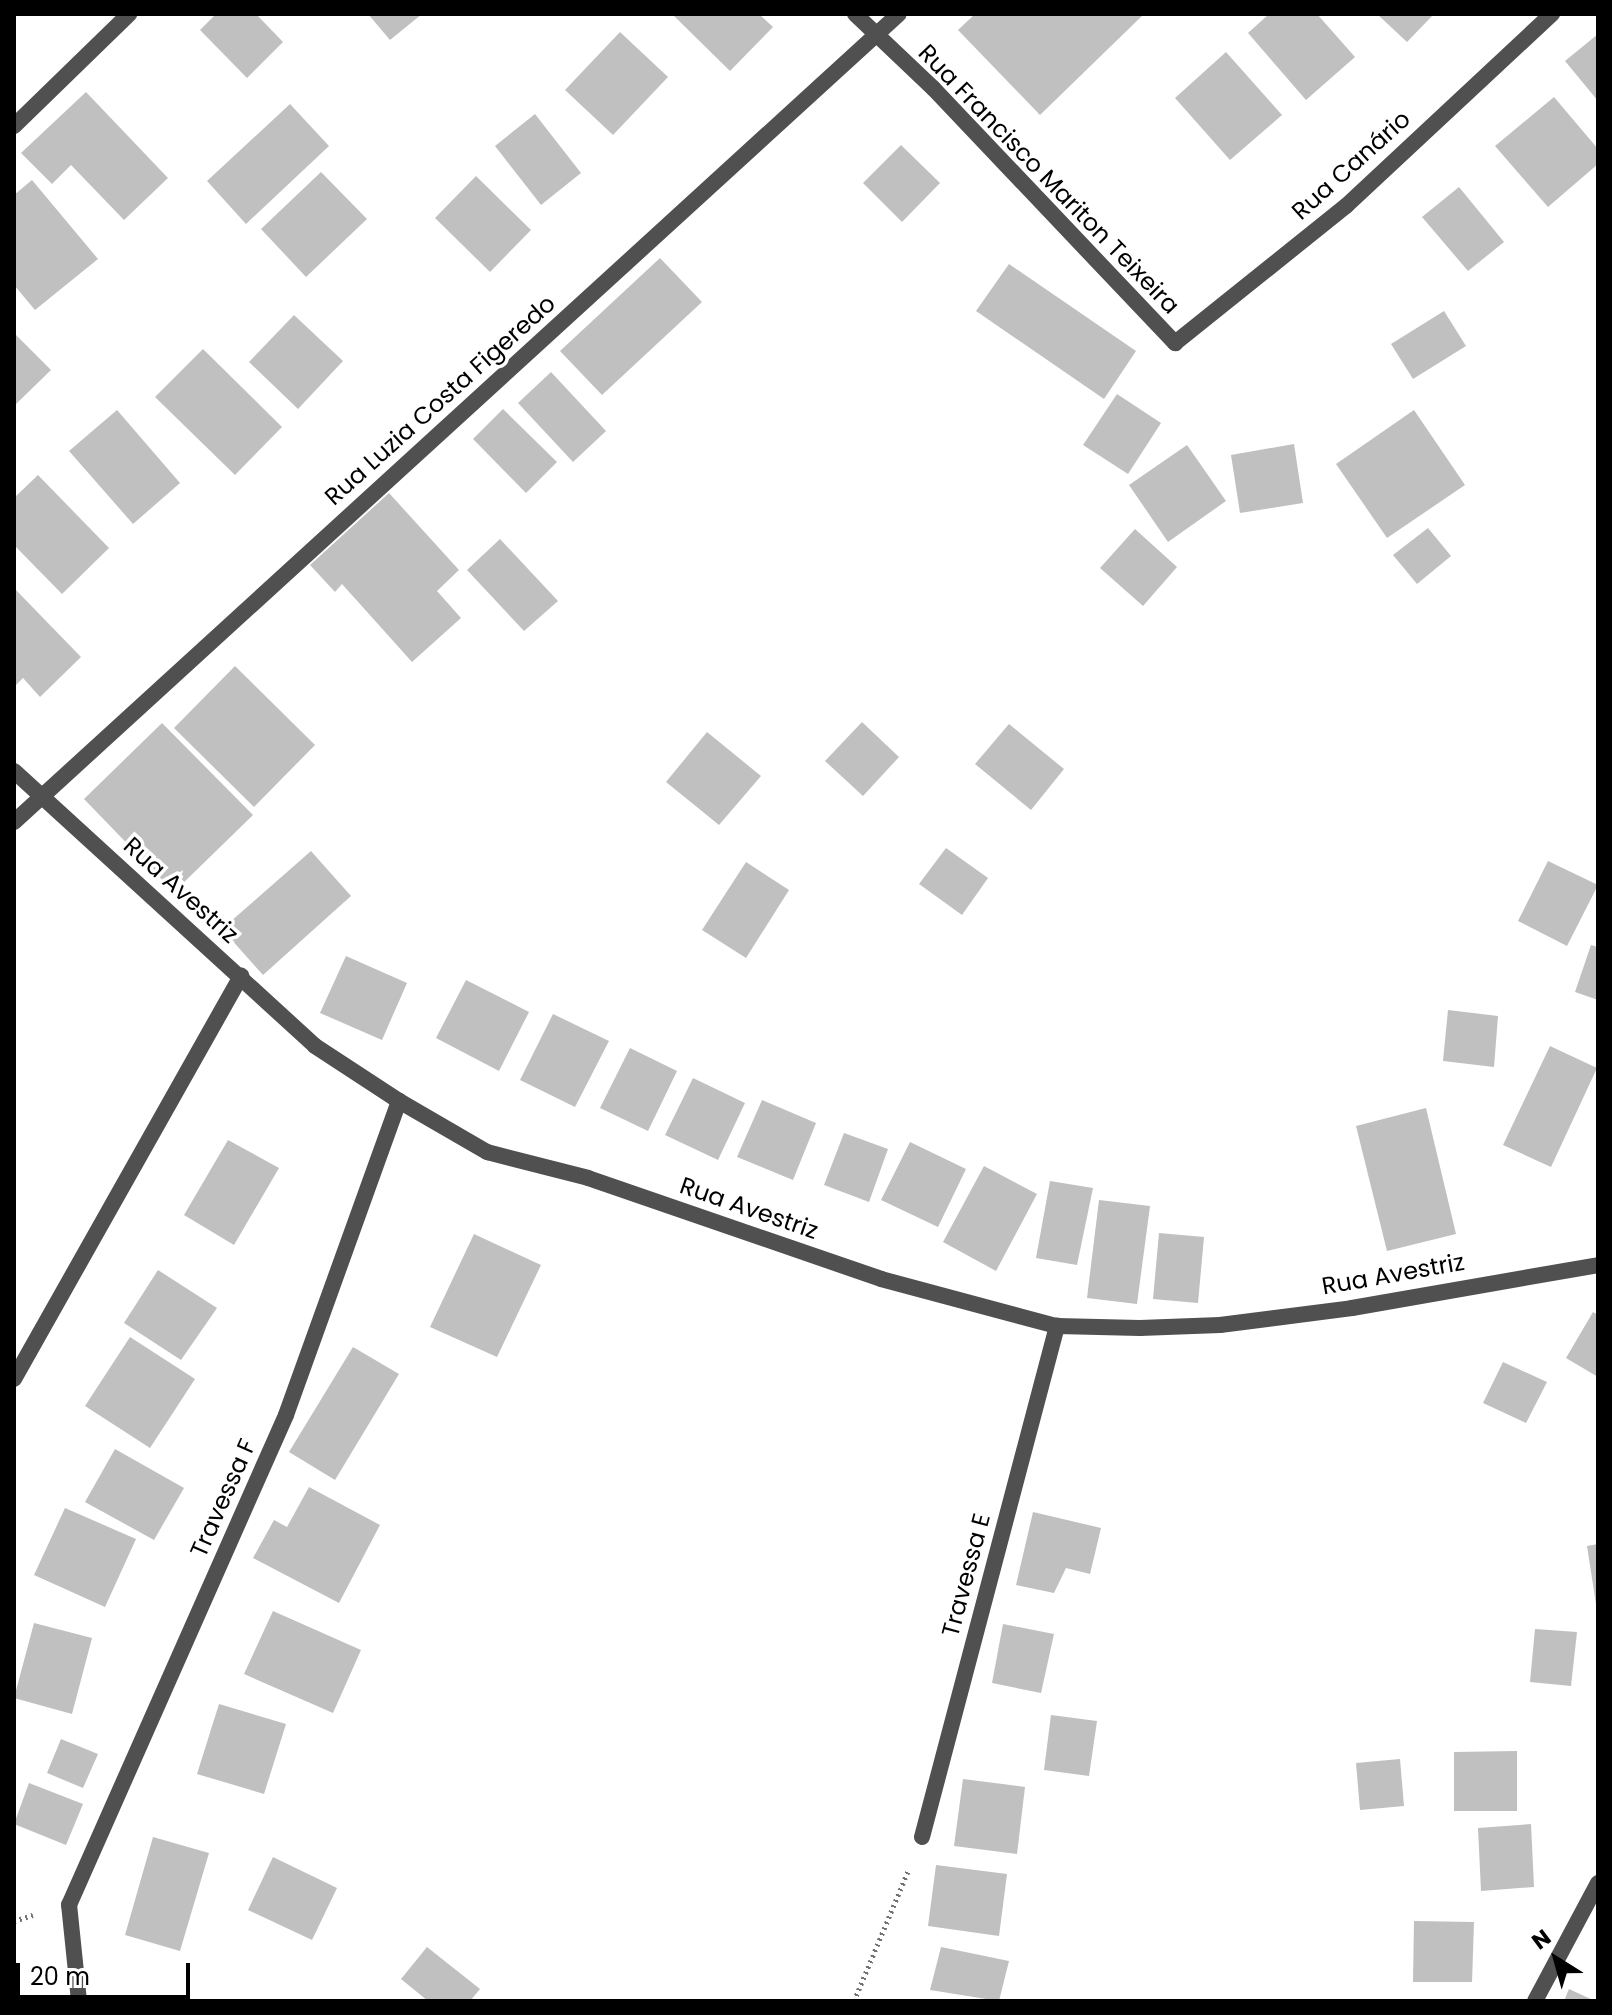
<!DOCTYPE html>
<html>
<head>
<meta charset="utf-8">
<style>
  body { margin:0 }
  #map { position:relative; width:1612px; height:2015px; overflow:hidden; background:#fff; font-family:Poppins,sans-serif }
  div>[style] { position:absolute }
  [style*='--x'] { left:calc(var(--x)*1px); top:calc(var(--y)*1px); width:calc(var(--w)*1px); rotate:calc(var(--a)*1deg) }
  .building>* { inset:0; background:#c0c0c0 }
  .path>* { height:5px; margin-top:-2.5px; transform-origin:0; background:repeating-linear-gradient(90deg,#727272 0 2px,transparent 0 6px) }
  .street>* { height:16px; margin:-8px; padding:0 8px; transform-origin:8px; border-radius:8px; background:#505050 }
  span { translate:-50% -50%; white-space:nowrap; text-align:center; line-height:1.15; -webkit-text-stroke:7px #fff; paint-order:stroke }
  .street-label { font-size:24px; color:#000 }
  .frame { position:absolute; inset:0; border:16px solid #000; pointer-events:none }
  .north { position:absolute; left:1516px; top:1919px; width:80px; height:80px; -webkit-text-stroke:6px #fff; paint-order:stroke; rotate:323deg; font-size:22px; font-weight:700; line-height:32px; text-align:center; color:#000 }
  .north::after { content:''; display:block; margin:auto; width:28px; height:36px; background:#000; clip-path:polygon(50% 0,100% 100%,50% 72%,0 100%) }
  .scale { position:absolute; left:16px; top:1963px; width:174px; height:36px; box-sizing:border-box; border:4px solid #000; border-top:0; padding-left:10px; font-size:24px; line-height:28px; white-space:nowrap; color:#000; -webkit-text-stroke:6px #fff; paint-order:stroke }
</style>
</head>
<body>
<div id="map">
  <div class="building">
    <div style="clip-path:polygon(216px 14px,256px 14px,283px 42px,247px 78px,200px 30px)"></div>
    <div style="clip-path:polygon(368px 14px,422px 14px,390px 40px)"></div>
    <div style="clip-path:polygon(672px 14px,759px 14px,773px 27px,730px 71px)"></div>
    <div style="clip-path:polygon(975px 14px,1144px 14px,1040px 115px,958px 30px)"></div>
    <div style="clip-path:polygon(1269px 14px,1317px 14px,1355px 57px,1306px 100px,1248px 33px)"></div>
    <div style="clip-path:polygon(1377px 14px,1434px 14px,1407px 42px)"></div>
    <div style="clip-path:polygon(620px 32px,668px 77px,613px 135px,565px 90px)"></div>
    <div style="clip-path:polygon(1598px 34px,1598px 101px,1565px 61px)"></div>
    <div style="clip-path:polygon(1226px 52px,1282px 115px,1230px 160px,1175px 98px)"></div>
    <div style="clip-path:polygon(86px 92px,168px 178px,124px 220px,71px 165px,52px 184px,21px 153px)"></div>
    <div style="clip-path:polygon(1554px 97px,1598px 149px,1598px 164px,1548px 207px,1495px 146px)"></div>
    <div style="clip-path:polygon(290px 104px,329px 146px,246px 224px,207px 181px)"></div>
    <div style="clip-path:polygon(535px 114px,581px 173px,541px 205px,495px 146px)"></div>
    <div style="clip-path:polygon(901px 145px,940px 183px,902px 222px,863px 183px)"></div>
    <div style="clip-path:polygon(321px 172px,367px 219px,306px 277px,261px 229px)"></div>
    <div style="clip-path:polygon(476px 176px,531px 230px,490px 272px,435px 218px)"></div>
    <div style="clip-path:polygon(32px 180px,98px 259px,35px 310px,14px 285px,14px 195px)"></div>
    <div style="clip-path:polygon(1459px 187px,1504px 242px,1468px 271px,1422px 217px)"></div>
    <div style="clip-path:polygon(660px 258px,702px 302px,602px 395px,560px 351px)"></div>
    <div style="clip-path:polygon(1009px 264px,1136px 351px,1104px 399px,976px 311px)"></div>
    <div style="clip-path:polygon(1444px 311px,1466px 346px,1413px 379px,1391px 344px)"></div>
    <div style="clip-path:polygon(294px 315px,343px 361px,298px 409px,249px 362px)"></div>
    <div style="clip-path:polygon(14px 333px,51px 370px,14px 406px)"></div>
    <div style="clip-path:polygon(203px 349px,282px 427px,235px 475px,155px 397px)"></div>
    <div style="clip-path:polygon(551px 372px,606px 431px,573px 462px,518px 403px)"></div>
    <div style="clip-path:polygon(1117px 394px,1161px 423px,1128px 474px,1083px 445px)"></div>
    <div style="clip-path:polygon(503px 409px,557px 462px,526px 493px,473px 439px)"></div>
    <div style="clip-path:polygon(117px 410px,180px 483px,133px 524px,69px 451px)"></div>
    <div style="clip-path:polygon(1414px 410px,1465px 485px,1387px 538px,1336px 464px)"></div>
    <div style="clip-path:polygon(1294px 444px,1303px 503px,1240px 513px,1231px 455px)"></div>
    <div style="clip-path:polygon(1187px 445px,1226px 501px,1168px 542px,1129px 485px)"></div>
    <div style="clip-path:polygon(38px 475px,109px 548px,62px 594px,14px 545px,14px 498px)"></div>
    <div style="clip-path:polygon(389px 493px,459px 570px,437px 591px,461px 618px,412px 662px,342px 584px,335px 592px,310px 565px)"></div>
    <div style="clip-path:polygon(1428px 528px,1451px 556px,1417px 584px,1393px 555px)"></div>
    <div style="clip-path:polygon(1135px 529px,1177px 567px,1143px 606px,1100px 568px)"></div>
    <div style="clip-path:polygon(500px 539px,558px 601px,524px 631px,467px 570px)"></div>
    <div style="clip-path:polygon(14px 588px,81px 657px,40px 697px,23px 678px,14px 687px)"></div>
    <div style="clip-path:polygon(235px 666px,315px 745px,254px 807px,174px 728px)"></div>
    <div style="clip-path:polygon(862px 722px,899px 757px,863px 796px,825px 761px)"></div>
    <div style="clip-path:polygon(162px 723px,253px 815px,174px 892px,84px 799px)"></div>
    <div style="clip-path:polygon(1009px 724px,1064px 769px,1031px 810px,975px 764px)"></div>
    <div style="clip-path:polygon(707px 732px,761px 776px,719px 825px,666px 782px)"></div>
    <div style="clip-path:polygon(946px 848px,988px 878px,962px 915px,919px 884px)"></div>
    <div style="clip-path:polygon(311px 851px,351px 896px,263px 975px,222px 929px)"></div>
    <div style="clip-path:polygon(1548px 861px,1598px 885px,1567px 946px,1518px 921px)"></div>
    <div style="clip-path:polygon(746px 862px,789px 890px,746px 958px,702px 930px)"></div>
    <div style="clip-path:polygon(1591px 945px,1598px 947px,1598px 1000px,1575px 992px)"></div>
    <div style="clip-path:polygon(346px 956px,407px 983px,382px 1040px,320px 1013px)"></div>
    <div style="clip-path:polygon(466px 980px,529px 1012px,499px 1071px,436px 1038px)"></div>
    <div style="clip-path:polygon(1448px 1010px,1498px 1016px,1494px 1067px,1443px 1061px)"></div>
    <div style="clip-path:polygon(553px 1014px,609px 1041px,575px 1107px,520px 1080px)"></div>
    <div style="clip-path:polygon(1550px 1046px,1597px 1068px,1551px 1167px,1503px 1145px)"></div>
    <div style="clip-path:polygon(630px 1048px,677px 1071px,648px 1131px,600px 1108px)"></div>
    <div style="clip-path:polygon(693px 1078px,745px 1103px,718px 1160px,665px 1135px)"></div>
    <div style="clip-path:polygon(762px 1100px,816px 1123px,793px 1180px,737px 1157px)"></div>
    <div style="clip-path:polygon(1426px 1108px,1456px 1234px,1387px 1251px,1356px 1126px)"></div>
    <div style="clip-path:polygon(844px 1133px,888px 1149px,869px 1202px,824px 1185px)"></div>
    <div style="clip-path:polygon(228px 1140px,279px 1168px,234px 1245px,184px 1215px)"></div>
    <div style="clip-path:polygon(910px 1142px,966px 1169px,938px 1227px,881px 1200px)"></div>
    <div style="clip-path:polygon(984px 1166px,1037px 1194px,996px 1271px,943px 1242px)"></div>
    <div style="clip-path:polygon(1050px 1181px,1093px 1188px,1077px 1265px,1036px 1258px)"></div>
    <div style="clip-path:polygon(1099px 1200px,1150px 1206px,1137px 1304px,1087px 1298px)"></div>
    <div style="clip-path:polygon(1159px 1233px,1204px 1237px,1198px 1303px,1153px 1299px)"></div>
    <div style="clip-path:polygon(474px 1234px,541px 1265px,497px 1357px,430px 1327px)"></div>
    <div style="clip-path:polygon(158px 1270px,217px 1308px,181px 1360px,124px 1323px)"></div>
    <div style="clip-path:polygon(1593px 1312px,1598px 1315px,1598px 1377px,1566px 1358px)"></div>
    <div style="clip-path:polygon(130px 1337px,195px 1379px,150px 1448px,85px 1406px)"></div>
    <div style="clip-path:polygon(353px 1347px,399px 1374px,335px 1480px,289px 1452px)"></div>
    <div style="clip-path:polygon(1503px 1362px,1547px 1382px,1526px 1423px,1483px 1403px)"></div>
    <div style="clip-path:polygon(115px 1449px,184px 1488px,154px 1540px,85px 1502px)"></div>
    <div style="clip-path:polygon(309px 1487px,380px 1525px,339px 1603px,253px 1558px,274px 1520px,287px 1527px)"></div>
    <div style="clip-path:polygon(65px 1508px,136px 1539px,105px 1607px,34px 1575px)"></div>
    <div style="clip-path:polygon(1033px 1512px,1101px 1528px,1090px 1574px,1066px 1568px,1054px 1593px,1016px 1585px)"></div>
    <div style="clip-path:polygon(1598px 1544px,1598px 1604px,1596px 1604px,1587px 1546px)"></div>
    <div style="clip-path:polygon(273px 1611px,361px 1650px,333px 1713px,244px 1674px)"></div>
    <div style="clip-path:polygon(34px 1623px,92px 1638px,72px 1714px,14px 1698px)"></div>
    <div style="clip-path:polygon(1003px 1624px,1054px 1634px,1041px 1693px,992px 1683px)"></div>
    <div style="clip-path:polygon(1535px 1629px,1577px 1632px,1571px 1686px,1530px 1682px)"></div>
    <div style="clip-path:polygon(219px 1704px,286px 1724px,264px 1794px,197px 1774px)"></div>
    <div style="clip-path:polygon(1051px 1715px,1097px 1721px,1089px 1776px,1044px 1770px)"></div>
    <div style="clip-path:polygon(61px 1739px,98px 1754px,83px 1788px,47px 1773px)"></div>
    <div style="clip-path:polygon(1517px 1751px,1517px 1811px,1454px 1811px,1454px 1752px)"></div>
    <div style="clip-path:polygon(1400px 1759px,1404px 1806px,1360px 1810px,1356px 1763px)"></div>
    <div style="clip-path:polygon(963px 1779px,1025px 1787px,1017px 1854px,954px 1846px)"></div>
    <div style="clip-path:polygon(29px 1783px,83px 1804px,66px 1845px,14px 1824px)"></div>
    <div style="clip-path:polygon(1531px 1824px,1534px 1887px,1481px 1891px,1478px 1828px)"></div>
    <div style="clip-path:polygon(153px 1837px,209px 1853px,180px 1951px,125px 1935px)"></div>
    <div style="clip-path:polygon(273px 1857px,337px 1888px,312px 1940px,248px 1910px)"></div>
    <div style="clip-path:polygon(936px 1865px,1007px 1874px,999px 1936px,928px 1926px)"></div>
    <div style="clip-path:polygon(1414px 1921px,1474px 1922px,1472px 1982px,1413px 1982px)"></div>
    <div style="clip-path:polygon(427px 1947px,480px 1989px,470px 2001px,428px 2001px,401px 1979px)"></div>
    <div style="clip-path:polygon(941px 1947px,1009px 1961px,999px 2001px,930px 1990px)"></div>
    <div style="clip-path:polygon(1569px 1989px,1595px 2001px,1564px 2001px)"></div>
  </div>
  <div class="path">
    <div style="--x:14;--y:1921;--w:20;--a:-18"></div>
    <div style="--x:854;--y:2001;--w:141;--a:-67.4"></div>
  </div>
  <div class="street">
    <div style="--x:855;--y:14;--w:108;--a:43.5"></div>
    <div style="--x:933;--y:88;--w:352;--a:46.5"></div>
    <div style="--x:1175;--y:343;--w:219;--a:-38.7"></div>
    <div style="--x:1346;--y:206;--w:282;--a:-43"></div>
    <div style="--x:14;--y:126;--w:161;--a:-44.2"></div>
    <div style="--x:14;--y:771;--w:408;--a:42.4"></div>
    <div style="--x:315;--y:1046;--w:100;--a:33.2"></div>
    <div style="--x:399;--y:1101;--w:102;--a:30.1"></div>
    <div style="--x:487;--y:1152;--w:104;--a:14.4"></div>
    <div style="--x:588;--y:1178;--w:310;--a:19"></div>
    <div style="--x:881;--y:1279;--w:182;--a:15"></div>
    <div style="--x:1057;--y:1326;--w:83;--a:1.4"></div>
    <div style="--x:1140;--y:1328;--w:80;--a:-2.1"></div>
    <div style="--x:1220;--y:1325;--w:133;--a:-7.3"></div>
    <div style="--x:1352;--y:1308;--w:250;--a:-9.9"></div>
    <div style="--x:14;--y:822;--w:1198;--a:-42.4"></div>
    <div style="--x:14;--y:1379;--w:463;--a:-60.6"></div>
    <div style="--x:922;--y:1837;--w:529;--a:-75.2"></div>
    <div style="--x:79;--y:2001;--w:97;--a:-95.9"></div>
    <div style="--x:69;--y:1905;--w:536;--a:-66.11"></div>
    <div style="--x:286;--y:1415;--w:334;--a:-70.2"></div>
    <div style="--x:1535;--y:2001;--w:134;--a:-61.9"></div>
  </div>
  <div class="street-label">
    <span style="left:1351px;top:165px;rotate:-42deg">Rua Canário</span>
    <span style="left:1049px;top:179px;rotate:46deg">Rua Francisco Mariton Teixeira</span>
    <span style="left:440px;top:400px;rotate:-42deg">Rua Luzia Costa Figeredo</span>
    <span style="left:181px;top:890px;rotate:42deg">Rua Avestriz</span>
    <span style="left:749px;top:1208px;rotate:19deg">Rua Avestriz</span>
    <span style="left:1393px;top:1274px;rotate:-10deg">Rua Avestriz</span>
    <span style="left:223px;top:1498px;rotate:-66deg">Travessa F</span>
    <span style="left:966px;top:1575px;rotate:-75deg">Travessa E</span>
  </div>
  <div class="frame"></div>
  <div class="north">N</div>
  <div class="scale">20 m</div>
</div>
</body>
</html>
